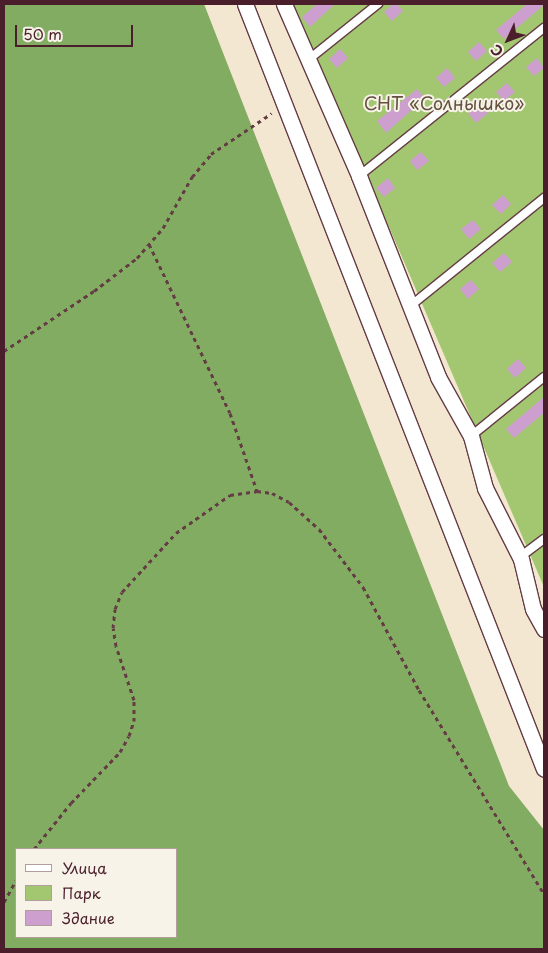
<!DOCTYPE html>
<html>
<head>
<meta charset="utf-8">
<style>
  body { margin:0 }
  #map { position:relative; width:548px; height:953px; overflow:hidden; background:#f4e7d2; font-family:"Playpen Sans",sans-serif }
  div>[style] { position:absolute }
  [style*='--x'] { left:calc(var(--x)*1px); top:calc(var(--y)*1px); width:calc(var(--w)*1px); rotate:calc(var(--a)*1deg) }
  .green>* { inset:0; background:#a3c770 }
  .forest>* { inset:0; background:#82ac62 }
  .building>* { inset:0; background:#cc9fce }
  .path>* { height:3px; margin-top:-1.5px; transform-origin:0; background:repeating-linear-gradient(90deg,#643d44 0 4px,transparent 0 8px) }
  .roads { filter:drop-shadow(1px 0 #643d44) drop-shadow(-1px 0 #643d44) drop-shadow(0 1px #643d44) drop-shadow(0 -1px #643d44) }
  .service>* { height:8px; margin:-4px; padding:0 4px; transform-origin:4px; border-radius:4px; background:#fff }
  .minor>* { height:15px; margin:-7.5px; padding:0 7.5px; transform-origin:7.5px; border-radius:7.5px; background:#fff }
  span { translate:-50% -50%; white-space:nowrap; text-align:center; line-height:1.15; -webkit-text-stroke:4px #f7f3e8; paint-order:stroke }
  .park-label { font-size:18px; color:#655140 }
  .frame { position:absolute; inset:0; border:5px solid #4a1f2b; pointer-events:none }
  .legend { position:absolute; left:15px; top:848px; width:162px; height:90px; box-sizing:border-box; background:#f7f3e8; border:1px solid #b29e9c; margin:0; padding:6px 9px; list-style:none; font-size:15px; color:#4a1f2b }
  .legend li { display:flex; align-items:center; gap:10px; height:25px }
  .legend b { width:25px; border:1px solid #b29e9c }
  .north { position:absolute; left:483px; top:15px; width:50px; height:50px; -webkit-text-stroke:4px #f7f3e8; paint-order:stroke; rotate:227deg; font-size:14px; font-weight:700; line-height:20px; text-align:center; color:#4a1f2b }
  .north::after { content:''; display:block; margin:auto; width:18px; height:22px; background:#4a1f2b; clip-path:polygon(50% 0,100% 100%,50% 72%,0 100%) }
  .scale { position:absolute; left:15px; top:25px; width:118px; height:22px; box-sizing:border-box; border:2px solid #4a1f2b; border-top:0; padding-left:6px; font-size:15px; line-height:18px; white-space:nowrap; color:#4a1f2b; -webkit-text-stroke:4px #f7f3e8; paint-order:stroke }
</style>
</head>
<body>
<div id="map">
  <div class="green">
    <div style="clip-path:polygon(293px 4px,544px 4px,544px 587px)"></div>
  </div>
  <div class="forest">
    <div style="clip-path:polygon(evenodd,4px 4px,204px 4px,509px 786px,544px 830px,544px 949px,4px 949px,4px 4px,16px 849px,176px 849px,176px 937px,16px 937px,16px 849px)"></div>
  </div>
  <div class="building">
    <div style="clip-path:polygon(317px 4px,335px 4px,310px 27px,302px 17px)"></div>
    <div style="clip-path:polygon(393px 4px,397px 4px,403px 11px,392px 21px,384px 12px)"></div>
    <div style="clip-path:polygon(527px 4px,544px 5px,504px 39px,496px 30px)"></div>
    <div style="clip-path:polygon(479px 42px,487px 51px,476px 61px,468px 52px)"></div>
    <div style="clip-path:polygon(340px 49px,348px 58px,337px 68px,329px 59px)"></div>
    <div style="clip-path:polygon(537px 58px,544px 68px,534px 76px,526px 67px)"></div>
    <div style="clip-path:polygon(447px 68px,455px 78px,444px 87px,436px 78px)"></div>
    <div style="clip-path:polygon(507px 83px,515px 92px,504px 101px,496px 92px)"></div>
    <div style="clip-path:polygon(417px 89px,425px 98px,386px 133px,377px 121px)"></div>
    <div style="clip-path:polygon(480px 104px,488px 113px,476px 123px,468px 113px)"></div>
    <div style="clip-path:polygon(421px 152px,429px 161px,417px 170px,410px 161px)"></div>
    <div style="clip-path:polygon(388px 178px,395px 188px,384px 197px,376px 188px)"></div>
    <div style="clip-path:polygon(503px 195px,511px 204px,501px 214px,492px 205px)"></div>
    <div style="clip-path:polygon(473px 220px,481px 229px,469px 239px,461px 229px)"></div>
    <div style="clip-path:polygon(504px 253px,512px 262px,500px 272px,492px 263px)"></div>
    <div style="clip-path:polygon(471px 280px,479px 289px,468px 299px,460px 289px)"></div>
    <div style="clip-path:polygon(518px 359px,526px 368px,515px 378px,507px 369px)"></div>
    <div style="clip-path:polygon(544px 397px,544px 413px,514px 438px,506px 429px)"></div>
  </div>
  <div class="path">
    <div style="--x:149;--y:244;--w:187;--a:64.4"></div>
    <div style="--x:230;--y:413;--w:83;--a:70.9"></div>
    <div style="--x:4;--y:351;--w:108;--a:-33.7"></div>
    <div style="--x:94;--y:291;--w:54;--a:-37.5"></div>
    <div style="--x:137;--y:258;--w:40;--a:-49"></div>
    <div style="--x:163;--y:228;--w:59;--a:-60.4"></div>
    <div style="--x:192;--y:177;--w:30;--a:-50"></div>
    <div style="--x:211;--y:154;--w:73;--a:-33.9"></div>
    <div style="--x:34;--y:849;--w:59;--a:-51.2"></div>
    <div style="--x:71;--y:803;--w:71;--a:-46.1"></div>
    <div style="--x:120;--y:752;--w:18;--a:-61"></div>
    <div style="--x:129;--y:736;--w:16;--a:-72"></div>
    <div style="--x:134;--y:721;--w:21;--a:-90"></div>
    <div style="--x:134;--y:700;--w:57;--a:-108.4"></div>
    <div style="--x:116;--y:646;--w:18;--a:-99"></div>
    <div style="--x:113;--y:628;--w:19;--a:-84"></div>
    <div style="--x:115;--y:609;--w:18;--a:-68"></div>
    <div style="--x:122;--y:592;--w:80;--a:-47.5"></div>
    <div style="--x:176;--y:533;--w:66;--a:-35.1"></div>
    <div style="--x:230;--y:495;--w:27;--a:-8"></div>
    <div style="--x:257;--y:491;--w:15;--a:8"></div>
    <div style="--x:272;--y:493;--w:19;--a:28"></div>
    <div style="--x:289;--y:502;--w:40;--a:42"></div>
    <div style="--x:319;--y:529;--w:73;--a:52.8"></div>
    <div style="--x:363;--y:587;--w:117;--a:61.5"></div>
    <div style="--x:419;--y:690;--w:239;--a:58.5"></div>
    <div style="--x:4;--y:902;--w:25;--a:-61"></div>
  </div>
  <div class="roads">
    <div class="service">
      <div style="--x:308;--y:60;--w:90;--a:-38.7"></div>
      <div style="--x:359;--y:176;--w:237;--a:-38.7"></div>
      <div style="--x:409;--y:307;--w:174;--a:-38.9"></div>
      <div style="--x:471;--y:436;--w:94;--a:-38.9"></div>
      <div style="--x:520;--y:557;--w:30;--a:-37"></div>
    </div>
    <div class="minor">
      <div style="--x:245;--y:4;--w:821;--a:68.65"></div>
      <div style="--x:284;--y:4;--w:188;--a:66.4"></div>
      <div style="--x:359;--y:176;--w:216;--a:68.5"></div>
      <div style="--x:438;--y:377;--w:68;--a:60.8"></div>
      <div style="--x:471;--y:436;--w:54;--a:74.9"></div>
      <div style="--x:485;--y:488;--w:80;--a:63.1"></div>
      <div style="--x:521;--y:559;--w:51;--a:76.5"></div>
      <div style="--x:533;--y:609;--w:23;--a:61"></div>
    </div>
  </div>
  <div class="park-label">
    <span style="left:444px;top:103px">СНТ «Солнышко»</span>
  </div>
  <div class="frame"></div>
  <ul class="legend">
  <li><b style="height:6px;background:#fff"></b>Улица</li>
  <li><b style="height:14px;background:#a3c770"></b>Парк</li>
  <li><b style="height:14px;background:#cc9fce"></b>Здание</li>
  </ul>
  <div class="north">С</div>
  <div class="scale">50 m</div>
</div>
</body>
</html>
